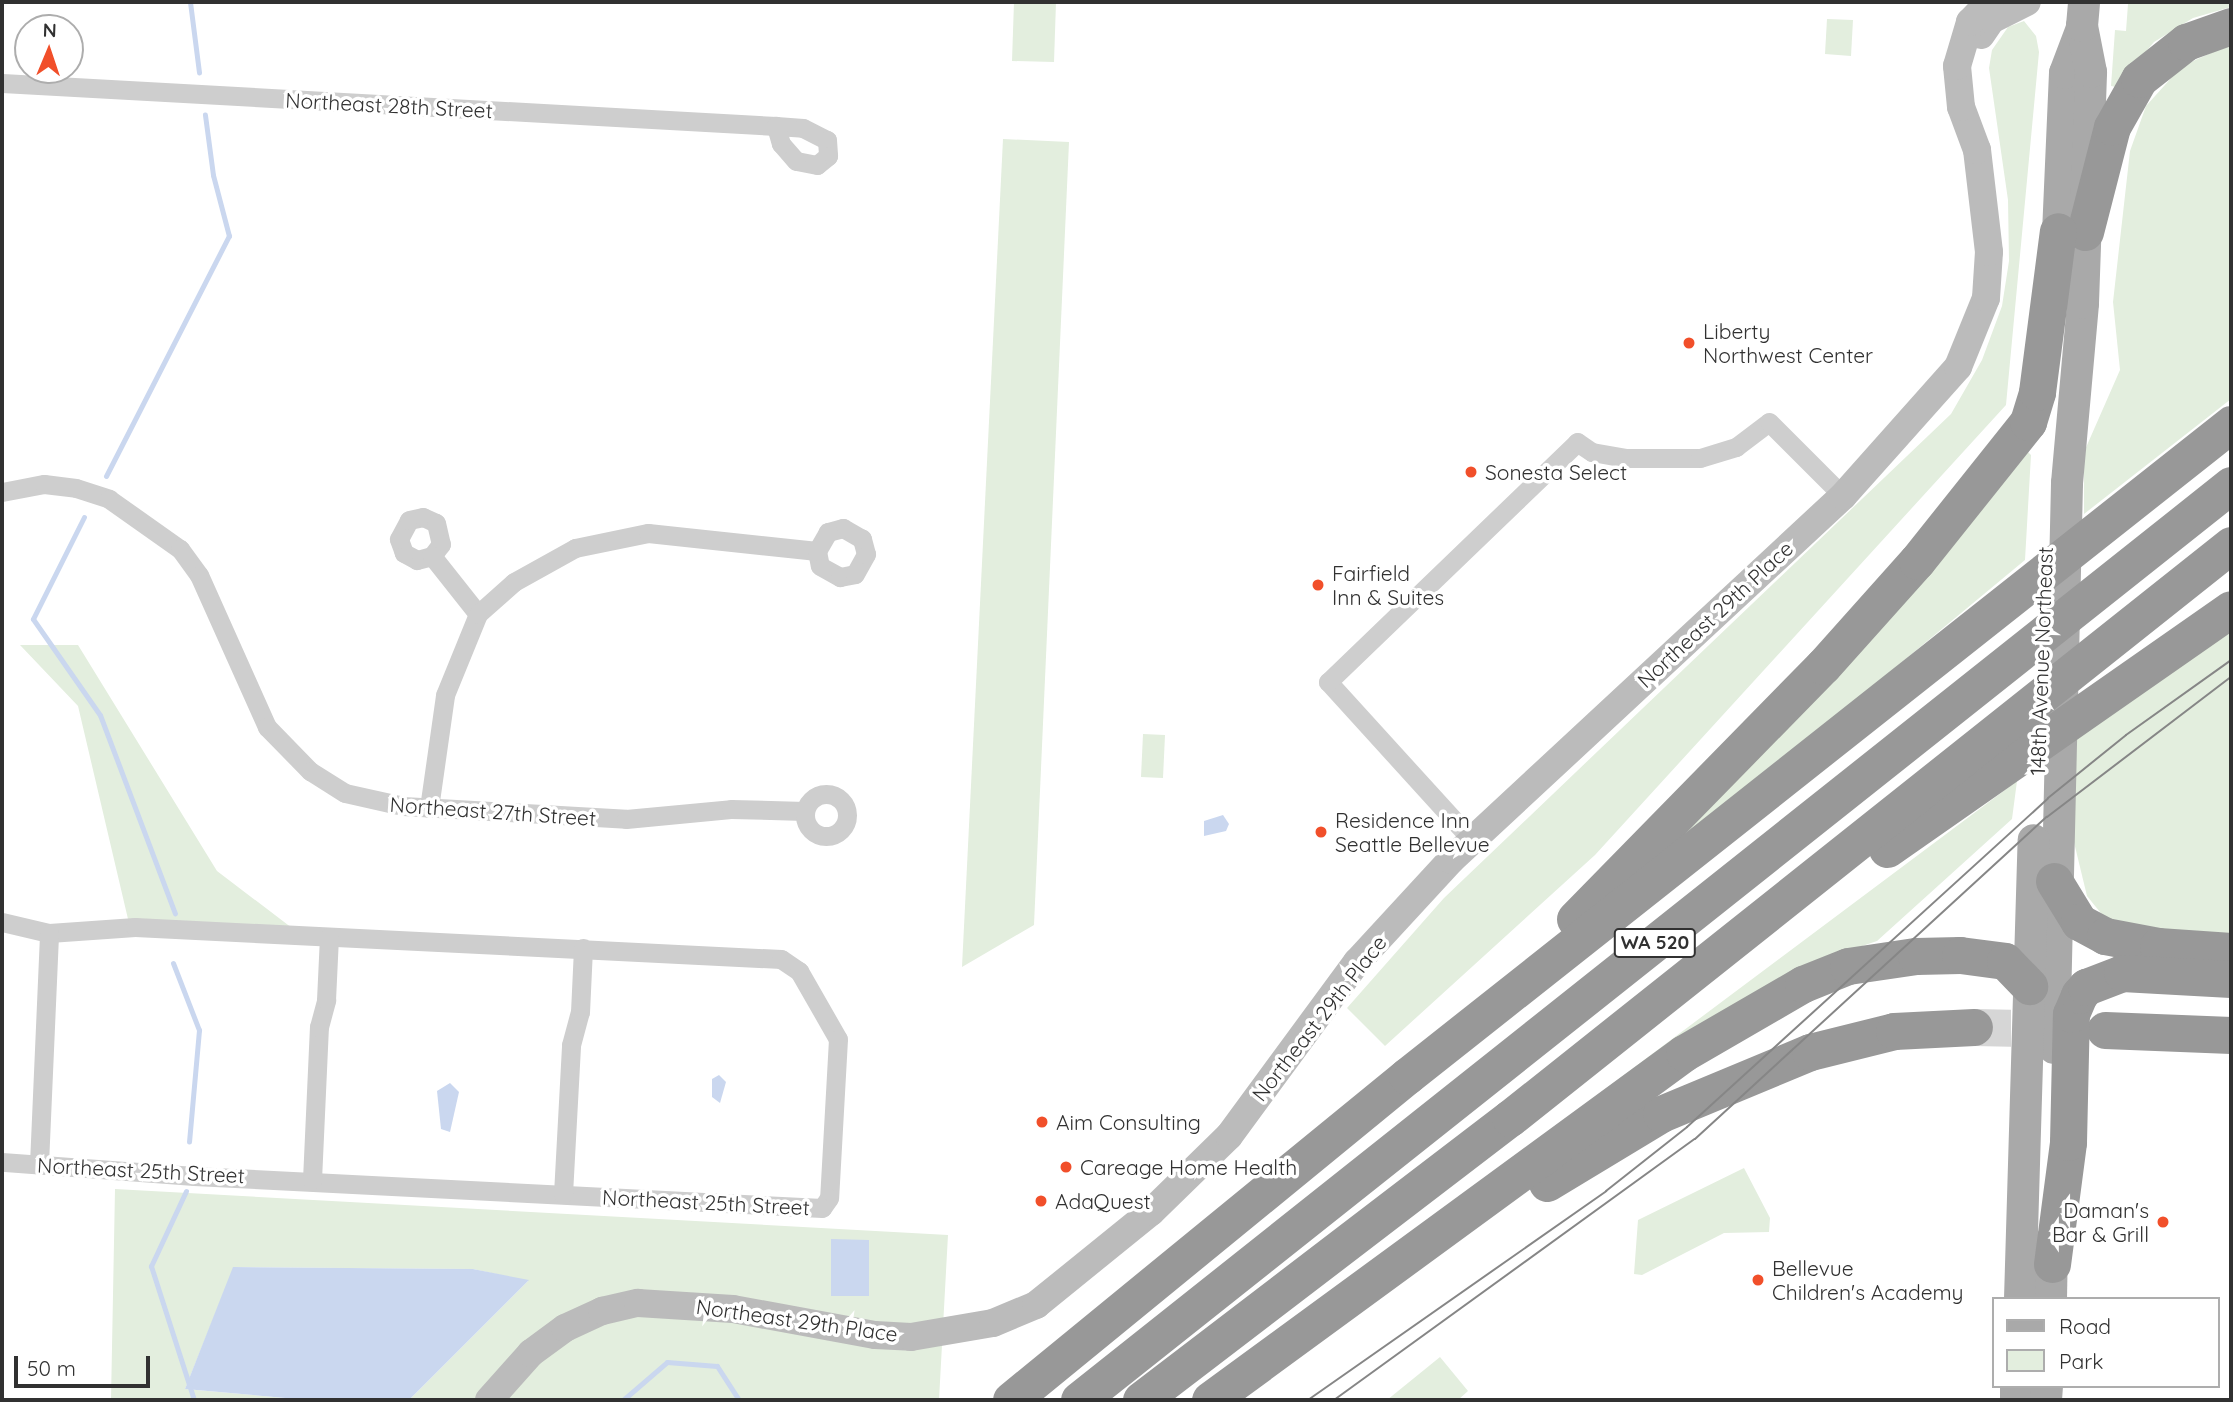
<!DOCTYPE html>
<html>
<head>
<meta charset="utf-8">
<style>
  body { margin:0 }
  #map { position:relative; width:2233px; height:1402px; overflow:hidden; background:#fff; font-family:Quicksand,sans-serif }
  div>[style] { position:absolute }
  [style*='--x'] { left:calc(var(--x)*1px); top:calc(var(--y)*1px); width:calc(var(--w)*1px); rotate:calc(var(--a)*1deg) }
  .green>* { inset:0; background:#e3eede }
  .water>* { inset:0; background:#cad7ef }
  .stream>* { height:5px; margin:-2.5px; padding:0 2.5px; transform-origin:2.5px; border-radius:2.5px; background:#cad7ef }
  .highway-tunnel>* { height:37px; margin-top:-18.5px; transform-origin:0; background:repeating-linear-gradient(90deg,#d6d6d6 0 37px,transparent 0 55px) }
  .street>* { height:19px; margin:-9.5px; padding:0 9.5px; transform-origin:9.5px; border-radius:9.5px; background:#cecece }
  .street>.ring { margin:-9.5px; padding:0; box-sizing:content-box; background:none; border:19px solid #cecece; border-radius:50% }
  .secondary>* { height:28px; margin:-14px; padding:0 14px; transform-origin:14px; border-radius:14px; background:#bbb }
  .primary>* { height:32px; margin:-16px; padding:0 16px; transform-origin:16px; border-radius:16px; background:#a9a9a9 }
  .highway>* { height:37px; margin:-18.5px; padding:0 18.5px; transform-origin:18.5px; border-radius:18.5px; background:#989898 }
  .tram>* { height:2px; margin:-1px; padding:0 1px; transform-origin:1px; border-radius:1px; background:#868686 }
  .dots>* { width:19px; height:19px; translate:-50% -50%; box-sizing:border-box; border:4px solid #fff; border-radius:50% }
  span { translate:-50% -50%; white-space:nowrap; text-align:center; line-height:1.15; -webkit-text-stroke:7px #fff; paint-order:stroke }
  .shield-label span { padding:2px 5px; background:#fff; border:2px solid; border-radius:5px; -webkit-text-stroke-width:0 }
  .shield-label { font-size:19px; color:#313131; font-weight:700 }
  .street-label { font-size:21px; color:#313131 }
  .poi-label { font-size:21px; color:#313131 }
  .left { translate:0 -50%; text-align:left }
  .right { translate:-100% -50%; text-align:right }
  .frame { position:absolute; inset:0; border:4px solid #313131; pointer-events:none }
  .legend { position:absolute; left:1992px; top:1297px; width:228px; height:91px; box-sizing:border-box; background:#fff; border:2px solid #adadad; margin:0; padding:9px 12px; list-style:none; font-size:21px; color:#313131 }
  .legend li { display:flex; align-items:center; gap:14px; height:35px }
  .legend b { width:35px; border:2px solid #adadad }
  .north { position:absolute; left:14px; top:14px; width:70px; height:70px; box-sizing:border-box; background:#fff; border:2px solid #adadad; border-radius:50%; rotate:2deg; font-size:19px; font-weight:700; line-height:28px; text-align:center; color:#313131 }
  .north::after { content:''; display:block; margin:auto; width:24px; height:32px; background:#f14f2a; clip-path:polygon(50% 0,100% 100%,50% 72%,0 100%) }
  .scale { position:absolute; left:14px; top:1356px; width:136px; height:32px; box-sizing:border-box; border:4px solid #313131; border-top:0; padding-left:9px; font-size:21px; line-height:24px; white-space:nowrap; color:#313131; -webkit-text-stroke:5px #fff; paint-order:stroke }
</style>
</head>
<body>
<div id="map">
  <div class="green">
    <div style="clip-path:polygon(1014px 2px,1056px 2px,1054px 62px,1012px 61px)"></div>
    <div style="clip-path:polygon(2140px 2px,2231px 2px,2231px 7px,2193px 18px,2154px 42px,2116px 87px,2111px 86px,2115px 30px,2126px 31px,2128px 4px)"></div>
    <div style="clip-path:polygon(1827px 19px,1853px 20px,1851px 56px,1825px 54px)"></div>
    <div style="clip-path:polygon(2024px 21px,2036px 36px,2039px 52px,2006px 405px,1595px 855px,1385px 1046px,1347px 1008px,1444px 898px,1951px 414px,1982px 360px,2002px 306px,2009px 261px,2008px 200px,1989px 68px,1992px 50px,2008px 27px)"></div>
    <div style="clip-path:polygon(2231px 44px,2231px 399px,2084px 514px,2084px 452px,2120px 370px,2113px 302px,2130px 151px,2146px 106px,2182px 66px)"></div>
    <div style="clip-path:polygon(1003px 139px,1069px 142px,1034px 925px,962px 967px)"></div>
    <div style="clip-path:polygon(2028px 452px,2031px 455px,2025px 560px,1591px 920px,1854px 655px)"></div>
    <div style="clip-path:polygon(2231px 626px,2231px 938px,2108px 922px,2087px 896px,2072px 834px,2077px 738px)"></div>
    <div style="clip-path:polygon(20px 645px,78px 645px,217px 871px,292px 928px,128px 919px,78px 706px)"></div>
    <div style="clip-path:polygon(1143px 734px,1165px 735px,1163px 778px,1141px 777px)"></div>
    <div style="clip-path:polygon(2017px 781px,2012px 819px,1877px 941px,1800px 967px,1267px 1342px)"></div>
    <div style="clip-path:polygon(1744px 1168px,1770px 1218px,1769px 1232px,1724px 1233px,1642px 1275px,1634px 1274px,1638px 1220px)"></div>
    <div style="clip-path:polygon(115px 1189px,948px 1235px,939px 1400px,409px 1400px,528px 1281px,473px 1269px,234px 1267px,185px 1389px,308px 1400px,111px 1400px)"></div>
    <div style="clip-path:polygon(1440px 1357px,1468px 1391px,1458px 1400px,1387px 1400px)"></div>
  </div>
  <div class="water">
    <div style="clip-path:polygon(1223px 815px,1229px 824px,1226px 831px,1204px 836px,1204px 821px)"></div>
    <div style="clip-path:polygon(719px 1075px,726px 1082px,720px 1103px,712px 1097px,712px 1079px)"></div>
    <div style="clip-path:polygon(450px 1083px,459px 1092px,450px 1132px,441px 1129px,437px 1091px)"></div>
    <div style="clip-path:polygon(831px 1239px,869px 1240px,869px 1296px,831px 1296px)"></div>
    <div style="clip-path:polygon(233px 1267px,473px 1269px,529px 1280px,409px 1400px,308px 1400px,185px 1389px)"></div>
  </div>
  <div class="stream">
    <div style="--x:190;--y:2;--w:71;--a:82.7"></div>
    <div style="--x:106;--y:476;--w:270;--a:-62.9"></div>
    <div style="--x:229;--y:236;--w:63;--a:-104.7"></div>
    <div style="--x:213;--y:175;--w:61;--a:-97.6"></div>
    <div style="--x:84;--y:517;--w:114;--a:116.6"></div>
    <div style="--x:33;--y:619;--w:117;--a:55.1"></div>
    <div style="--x:100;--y:715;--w:212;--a:69.3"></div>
    <div style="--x:173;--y:963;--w:72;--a:68.8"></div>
    <div style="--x:199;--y:1030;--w:112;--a:95.1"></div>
    <div style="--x:186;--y:1191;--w:83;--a:115"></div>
    <div style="--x:151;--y:1266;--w:141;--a:72.2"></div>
    <div style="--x:623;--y:1400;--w:58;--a:-40.8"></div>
    <div style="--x:667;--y:1362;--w:50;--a:4.6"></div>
    <div style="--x:717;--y:1366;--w:40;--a:57.1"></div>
  </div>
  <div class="highway-tunnel">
    <div style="--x:1974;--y:1027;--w:87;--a:1.3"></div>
  </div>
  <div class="street">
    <div style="--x:2;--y:83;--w:775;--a:3.18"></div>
    <div style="--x:776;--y:126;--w:27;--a:4"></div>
    <div style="--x:803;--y:128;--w:27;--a:27"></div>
    <div style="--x:827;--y:140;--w:16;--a:86"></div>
    <div style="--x:828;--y:156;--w:14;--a:141"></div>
    <div style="--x:817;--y:165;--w:21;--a:-169"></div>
    <div style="--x:796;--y:161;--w:23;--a:-131"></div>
    <div style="--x:781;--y:144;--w:19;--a:-106"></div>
    <div style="--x:2;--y:492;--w:43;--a:-10.8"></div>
    <div style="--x:44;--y:484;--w:32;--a:7"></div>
    <div style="--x:76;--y:488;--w:35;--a:18"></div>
    <div style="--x:109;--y:499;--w:87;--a:35.2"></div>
    <div style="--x:180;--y:549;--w:32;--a:54"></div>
    <div style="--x:199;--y:575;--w:167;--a:65.9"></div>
    <div style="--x:267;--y:727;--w:62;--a:45.7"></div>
    <div style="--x:310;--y:771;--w:41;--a:32.2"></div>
    <div style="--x:345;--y:793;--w:59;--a:12.6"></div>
    <div style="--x:403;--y:806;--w:223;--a:3.3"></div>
    <div style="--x:626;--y:819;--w:105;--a:-5.4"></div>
    <div style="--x:731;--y:809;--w:74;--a:1.5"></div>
    <div style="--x:432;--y:556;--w:16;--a:165"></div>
    <div style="--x:417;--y:560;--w:15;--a:-152"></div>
    <div style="--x:404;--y:553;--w:15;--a:-110"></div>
    <div style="--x:399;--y:539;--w:21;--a:-62"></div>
    <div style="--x:409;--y:520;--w:14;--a:-12"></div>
    <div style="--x:423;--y:517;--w:14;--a:25"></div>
    <div style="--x:436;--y:523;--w:22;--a:77"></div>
    <div style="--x:441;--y:544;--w:15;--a:127"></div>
    <div style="--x:432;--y:556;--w:74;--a:51.6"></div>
    <div class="ring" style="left:805px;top:794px;width:23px;height:23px"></div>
    <div style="--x:429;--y:808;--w:114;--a:-81.9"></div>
    <div style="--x:445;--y:695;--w:87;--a:-67.8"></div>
    <div style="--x:478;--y:614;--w:48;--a:-41.6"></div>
    <div style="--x:514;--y:582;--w:70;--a:-29.1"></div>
    <div style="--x:575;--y:548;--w:75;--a:-11.6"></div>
    <div style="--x:648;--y:533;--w:170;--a:6.1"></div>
    <div style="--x:817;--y:551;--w:15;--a:79"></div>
    <div style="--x:820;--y:566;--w:23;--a:29"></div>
    <div style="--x:840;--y:577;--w:15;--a:-11"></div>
    <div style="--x:855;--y:574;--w:23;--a:-61"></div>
    <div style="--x:866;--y:554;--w:16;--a:-105"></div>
    <div style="--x:862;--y:539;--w:22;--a:-150"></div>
    <div style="--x:843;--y:528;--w:16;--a:165"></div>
    <div style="--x:828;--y:532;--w:22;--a:120"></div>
    <div style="--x:1472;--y:840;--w:214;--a:-132.3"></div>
    <div style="--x:1328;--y:682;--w:346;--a:-43.9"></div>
    <div style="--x:1577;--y:442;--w:18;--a:34"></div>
    <div style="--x:1592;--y:452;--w:35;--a:10"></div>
    <div style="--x:1626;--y:458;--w:74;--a:0"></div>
    <div style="--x:1700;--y:458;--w:38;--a:-17"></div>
    <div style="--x:1736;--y:447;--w:41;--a:-37.1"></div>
    <div style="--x:1769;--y:422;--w:105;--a:45"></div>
    <div style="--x:2;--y:922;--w:48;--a:13.2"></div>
    <div style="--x:49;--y:933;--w:86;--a:-4"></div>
    <div style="--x:135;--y:927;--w:647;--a:2.84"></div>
    <div style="--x:781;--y:959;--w:22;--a:34"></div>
    <div style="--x:799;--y:971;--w:78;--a:60.2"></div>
    <div style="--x:838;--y:1039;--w:159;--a:93.2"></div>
    <div style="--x:829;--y:1198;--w:12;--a:125"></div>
    <div style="--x:822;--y:1208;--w:629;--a:-177.08"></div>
    <div style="--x:194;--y:1176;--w:193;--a:-175.8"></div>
    <div style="--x:39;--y:1164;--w:231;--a:-87.5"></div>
    <div style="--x:312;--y:1180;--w:153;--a:-87.4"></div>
    <div style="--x:319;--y:1027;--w:28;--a:-75"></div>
    <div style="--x:326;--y:1000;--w:63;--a:-87.3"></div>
    <div style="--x:563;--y:1194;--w:149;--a:-86.9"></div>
    <div style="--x:571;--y:1045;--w:34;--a:-75"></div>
    <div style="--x:580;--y:1012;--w:64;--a:-87.3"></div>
  </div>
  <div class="secondary">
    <div style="--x:1981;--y:35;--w:18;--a:-56"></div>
    <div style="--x:1991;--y:20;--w:40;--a:-26.6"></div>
    <div style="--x:489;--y:1400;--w:63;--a:-48.2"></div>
    <div style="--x:531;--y:1353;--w:42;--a:-36.3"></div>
    <div style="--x:565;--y:1328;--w:41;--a:-24.7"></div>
    <div style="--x:602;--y:1311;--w:37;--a:-13"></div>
    <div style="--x:638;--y:1303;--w:95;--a:3.6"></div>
    <div style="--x:733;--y:1309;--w:144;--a:10.4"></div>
    <div style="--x:875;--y:1335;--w:36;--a:3"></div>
    <div style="--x:911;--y:1337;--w:83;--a:-9.7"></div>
    <div style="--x:993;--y:1323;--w:47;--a:-22.7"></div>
    <div style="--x:1036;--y:1305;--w:148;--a:-39"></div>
    <div style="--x:1151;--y:1212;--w:109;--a:-44.3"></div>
    <div style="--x:1229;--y:1136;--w:216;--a:-53.7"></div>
    <div style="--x:1357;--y:962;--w:139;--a:-47.3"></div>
    <div style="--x:1451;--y:860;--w:535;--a:-42.88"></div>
    <div style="--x:1843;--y:496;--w:173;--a:-48.3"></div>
    <div style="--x:1958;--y:367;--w:74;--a:-67.9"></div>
    <div style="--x:1986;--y:298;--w:46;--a:-86.3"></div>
    <div style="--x:1989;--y:252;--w:103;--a:-96.7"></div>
    <div style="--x:1977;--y:150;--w:46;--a:-110.4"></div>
    <div style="--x:1961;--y:107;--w:41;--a:-95.6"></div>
    <div style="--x:1957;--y:66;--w:46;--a:-73.5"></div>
    <div style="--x:1970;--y:22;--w:28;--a:-46"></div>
  </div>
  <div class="primary">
    <div style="--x:2057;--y:256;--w:183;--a:-87.5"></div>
    <div style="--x:2065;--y:73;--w:48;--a:-69.3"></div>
    <div style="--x:2054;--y:1048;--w:565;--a:-88.68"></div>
    <div style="--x:2067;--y:483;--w:181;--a:-84.9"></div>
    <div style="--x:2083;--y:303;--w:231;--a:-88"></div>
    <div style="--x:2091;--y:72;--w:47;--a:-101.1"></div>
    <div style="--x:2082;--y:26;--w:24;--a:-85"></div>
    <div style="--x:2020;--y:1299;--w:459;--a:-88.3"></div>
    <div style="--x:2051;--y:1299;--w:59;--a:-89"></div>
    <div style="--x:2016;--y:1400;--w:14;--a:-90"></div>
    <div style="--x:2046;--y:1400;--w:14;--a:-86"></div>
  </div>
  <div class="highway">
    <div style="--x:2085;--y:232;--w:108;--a:-75.6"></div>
    <div style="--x:2112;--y:127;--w:55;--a:-60.6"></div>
    <div style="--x:2139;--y:79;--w:60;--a:-38.2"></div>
    <div style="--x:2186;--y:42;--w:48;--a:-19.6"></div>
    <div style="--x:1887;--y:849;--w:419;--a:-34.9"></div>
    <div style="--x:2054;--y:881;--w:48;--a:58.6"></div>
    <div style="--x:2079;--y:922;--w:30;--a:28"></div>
    <div style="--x:2105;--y:936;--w:54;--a:10.7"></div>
    <div style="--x:2158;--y:946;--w:73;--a:3.9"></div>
    <div style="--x:1575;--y:919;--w:354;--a:-45.6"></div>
    <div style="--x:1823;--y:666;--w:141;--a:-48.2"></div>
    <div style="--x:1917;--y:561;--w:178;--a:-51.4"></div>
    <div style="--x:2028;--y:422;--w:31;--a:-73"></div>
    <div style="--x:2037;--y:392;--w:162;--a:-82.6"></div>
    <div style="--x:2105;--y:1030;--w:126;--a:2.3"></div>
    <div style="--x:1547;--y:1183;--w:133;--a:-31.2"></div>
    <div style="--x:1661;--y:1114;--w:161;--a:-22.6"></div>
    <div style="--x:1810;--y:1052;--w:87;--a:-14"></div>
    <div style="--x:1894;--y:1031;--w:80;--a:-2.9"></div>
    <div style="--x:2052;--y:1264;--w:123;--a:-82.5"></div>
    <div style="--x:2068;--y:1142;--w:128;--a:-88.7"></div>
    <div style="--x:2071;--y:1014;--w:21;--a:-67"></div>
    <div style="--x:2079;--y:995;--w:11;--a:-49"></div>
    <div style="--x:2086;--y:987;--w:39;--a:-21"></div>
    <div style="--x:2122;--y:973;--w:109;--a:3.2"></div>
    <div style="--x:1011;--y:1400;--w:512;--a:-39.29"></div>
    <div style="--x:1407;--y:1076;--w:1051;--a:-38.35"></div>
    <div style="--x:1079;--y:1400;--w:1471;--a:-38.46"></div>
    <div style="--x:1141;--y:1400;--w:464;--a:-37.4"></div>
    <div style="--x:1510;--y:1118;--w:921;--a:-38.48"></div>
    <div style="--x:1210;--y:1400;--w:587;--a:-36.21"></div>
    <div style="--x:1684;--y:1053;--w:138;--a:-30.1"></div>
    <div style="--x:1803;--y:984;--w:48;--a:-21.8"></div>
    <div style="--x:1848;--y:966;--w:69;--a:-8.4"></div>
    <div style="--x:1916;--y:956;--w:44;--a:-1.3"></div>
    <div style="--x:1960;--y:955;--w:45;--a:7.6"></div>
    <div style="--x:2005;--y:961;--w:35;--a:46"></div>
  </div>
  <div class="tram">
    <div style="--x:1308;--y:1400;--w:364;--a:-35"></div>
    <div style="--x:1606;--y:1191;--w:103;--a:-38.3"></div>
    <div style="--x:1687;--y:1127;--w:488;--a:-42.3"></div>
    <div style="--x:2048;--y:798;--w:100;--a:-38.9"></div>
    <div style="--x:2126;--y:735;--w:129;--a:-35.5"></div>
    <div style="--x:1334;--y:1400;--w:445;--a:-35.9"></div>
    <div style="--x:1695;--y:1139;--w:477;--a:-42.5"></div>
    <div style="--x:2047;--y:817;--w:231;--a:-37.3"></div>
  </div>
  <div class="dots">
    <div style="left:1689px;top:343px;background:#f14f2a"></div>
    <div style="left:1471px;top:472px;background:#f14f2a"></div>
    <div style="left:1318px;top:585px;background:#f14f2a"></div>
    <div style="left:1321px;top:832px;background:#f14f2a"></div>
    <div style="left:1042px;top:1122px;background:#f14f2a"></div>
    <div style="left:1066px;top:1167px;background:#f14f2a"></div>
    <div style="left:1041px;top:1201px;background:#f14f2a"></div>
    <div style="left:2163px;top:1222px;background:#f14f2a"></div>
    <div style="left:1758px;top:1280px;background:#f14f2a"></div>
  </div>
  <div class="shield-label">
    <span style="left:1655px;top:943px">WA 520</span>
  </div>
  <div class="street-label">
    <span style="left:389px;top:105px;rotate:3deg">Northeast 28th Street</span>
    <span style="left:1715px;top:614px;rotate:-43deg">Northeast 29th Place</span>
    <span style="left:2041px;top:661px;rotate:-88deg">148th Avenue Northeast</span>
    <span style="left:493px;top:811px;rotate:4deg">Northeast 27th Street</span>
    <span style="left:1319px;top:1018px;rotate:-52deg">Northeast 29th Place</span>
    <span style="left:141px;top:1170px;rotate:3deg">Northeast 25th Street</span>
    <span style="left:706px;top:1202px;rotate:3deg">Northeast 25th Street</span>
    <span style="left:797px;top:1320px;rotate:8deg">Northeast 29th Place</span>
  </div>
  <div class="poi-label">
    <span class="left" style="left:1703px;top:343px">Liberty<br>Northwest Center</span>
    <span class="left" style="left:1485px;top:472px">Sonesta Select</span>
    <span class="left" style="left:1332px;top:585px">Fairfield<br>Inn &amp; Suites</span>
    <span class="left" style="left:1335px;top:832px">Residence Inn<br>Seattle Bellevue</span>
    <span class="left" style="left:1056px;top:1122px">Aim Consulting</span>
    <span class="left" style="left:1080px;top:1167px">Careage Home Health</span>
    <span class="left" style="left:1055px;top:1201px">AdaQuest</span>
    <span class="right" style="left:2149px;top:1222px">Daman's<br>Bar &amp; Grill</span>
    <span class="left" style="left:1772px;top:1280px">Bellevue<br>Children's Academy</span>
  </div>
  <div class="frame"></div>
  <ul class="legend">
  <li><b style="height:9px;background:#a9a9a9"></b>Road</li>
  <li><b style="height:19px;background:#e3eede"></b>Park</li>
  </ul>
  <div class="north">N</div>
  <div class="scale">50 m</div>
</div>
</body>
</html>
